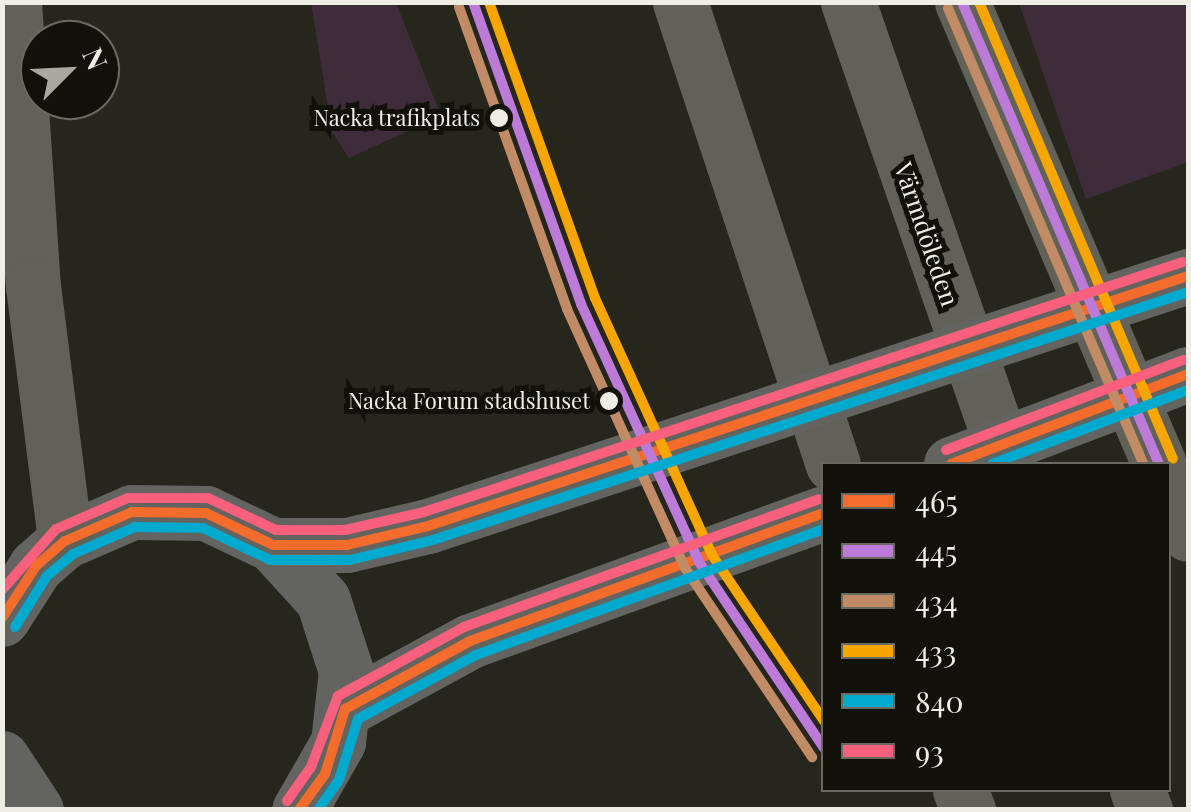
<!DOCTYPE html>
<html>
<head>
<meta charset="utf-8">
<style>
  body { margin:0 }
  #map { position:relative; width:1191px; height:812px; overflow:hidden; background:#26261c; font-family:"Playfair Display",serif }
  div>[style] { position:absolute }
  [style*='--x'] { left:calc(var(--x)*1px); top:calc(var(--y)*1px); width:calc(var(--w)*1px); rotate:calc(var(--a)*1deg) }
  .green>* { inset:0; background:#3f2c3b }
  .minor>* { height:55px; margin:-27.5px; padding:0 27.5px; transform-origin:27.5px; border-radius:27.5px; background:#636360 }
  .highway>* { height:55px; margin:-27.5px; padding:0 27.5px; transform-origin:27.5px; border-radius:27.5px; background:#616158 }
  .minor-bridge>* { height:55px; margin:-27.5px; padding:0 27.5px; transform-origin:27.5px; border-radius:27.5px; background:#636360 }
  .bus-1>* { height:10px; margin:-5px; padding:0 5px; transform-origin:5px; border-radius:5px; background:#f36c2b }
  .bus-2>* { height:10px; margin:-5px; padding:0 5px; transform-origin:5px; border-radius:5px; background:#bd7bd9 }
  .bus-3>* { height:10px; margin:-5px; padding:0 5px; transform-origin:5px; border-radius:5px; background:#c18c65 }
  .bus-4>* { height:10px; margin:-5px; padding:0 5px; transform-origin:5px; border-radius:5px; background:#f7a600 }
  .bus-5>* { height:10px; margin:-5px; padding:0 5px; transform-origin:5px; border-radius:5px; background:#00a9ce }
  .bus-6>* { height:10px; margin:-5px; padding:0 5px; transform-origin:5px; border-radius:5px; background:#f8607d }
  .dots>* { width:28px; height:28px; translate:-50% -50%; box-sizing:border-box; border:5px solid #11110a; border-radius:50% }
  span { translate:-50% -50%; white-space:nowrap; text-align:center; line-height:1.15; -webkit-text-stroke:10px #11110a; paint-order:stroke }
  .bus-label { font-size:22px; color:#eeeee4 }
  .right { translate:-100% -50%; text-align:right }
  .street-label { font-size:25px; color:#eeeee4 }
  .frame { position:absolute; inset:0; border:5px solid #eeeee4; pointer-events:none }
  .legend { position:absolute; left:821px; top:462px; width:350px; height:330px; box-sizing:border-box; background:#11110a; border:2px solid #696961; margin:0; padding:12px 18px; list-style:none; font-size:30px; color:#eeeee4 }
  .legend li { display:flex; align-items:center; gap:20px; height:50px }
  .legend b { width:50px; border:2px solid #696961 }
  .north { position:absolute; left:20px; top:20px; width:100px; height:100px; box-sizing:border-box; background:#11110a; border:2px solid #696961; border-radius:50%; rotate:66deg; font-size:28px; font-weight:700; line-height:40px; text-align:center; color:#eeeee4 }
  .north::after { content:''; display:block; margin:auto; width:35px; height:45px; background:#a8a89e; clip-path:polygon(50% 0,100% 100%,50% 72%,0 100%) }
</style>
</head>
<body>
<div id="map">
  <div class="green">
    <div style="clip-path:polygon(311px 3px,396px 3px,441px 116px,349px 158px,332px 132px)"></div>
    <div style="clip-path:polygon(1019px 3px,1188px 3px,1188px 162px,1086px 199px)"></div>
  </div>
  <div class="minor">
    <div style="--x:273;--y:545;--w:74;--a:0"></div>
    <div style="--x:347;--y:545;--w:83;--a:-13.2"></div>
    <div style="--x:2;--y:619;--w:63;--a:-57.3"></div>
    <div style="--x:36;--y:566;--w:38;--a:-41"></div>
    <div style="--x:65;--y:541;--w:73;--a:-23.4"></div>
    <div style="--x:132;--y:512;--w:74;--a:0.8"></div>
    <div style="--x:206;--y:513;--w:74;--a:25.5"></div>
    <div style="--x:273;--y:545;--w:74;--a:47.7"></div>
    <div style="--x:323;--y:600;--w:75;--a:72.1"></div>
    <div style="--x:346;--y:671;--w:71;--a:96.4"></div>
    <div style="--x:338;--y:742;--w:78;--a:119.8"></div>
    <div style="--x:345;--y:709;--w:142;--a:-28.5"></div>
    <div style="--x:470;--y:641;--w:376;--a:-19.9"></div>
    <div style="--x:2;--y:758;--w:62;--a:56.8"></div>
  </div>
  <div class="highway">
    <div style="--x:14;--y:2;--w:285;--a:86.2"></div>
    <div style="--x:33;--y:286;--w:257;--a:82.8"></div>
    <div style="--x:680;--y:2;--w:487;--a:71.7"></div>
    <div style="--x:848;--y:2;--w:489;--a:70.9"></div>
    <div style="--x:962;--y:2;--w:502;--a:66.91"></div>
    <div style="--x:1168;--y:488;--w:50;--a:66.5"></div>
    <div style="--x:960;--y:790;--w:22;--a:68"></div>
    <div style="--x:1137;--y:790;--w:22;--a:68"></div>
  </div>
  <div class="minor-bridge">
    <div style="--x:951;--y:464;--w:254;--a:-20.8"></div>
    <div style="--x:428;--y:526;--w:800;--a:-18.21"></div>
  </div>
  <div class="bus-1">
    <div style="--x:951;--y:464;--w:254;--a:-20.8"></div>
    <div style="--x:273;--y:545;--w:74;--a:0"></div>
    <div style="--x:347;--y:545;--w:83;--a:-13.2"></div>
    <div style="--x:428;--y:526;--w:800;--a:-18.21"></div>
    <div style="--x:2;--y:618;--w:62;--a:-56.8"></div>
    <div style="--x:36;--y:566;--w:38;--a:-41"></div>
    <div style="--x:65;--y:541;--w:73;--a:-23.4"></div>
    <div style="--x:132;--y:512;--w:74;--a:0.8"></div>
    <div style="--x:206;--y:513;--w:74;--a:25.5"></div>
    <div style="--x:345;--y:709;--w:142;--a:-28.5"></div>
    <div style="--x:470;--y:641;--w:376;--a:-19.9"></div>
    <div style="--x:299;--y:810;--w:44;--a:-54.2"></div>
    <div style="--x:325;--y:774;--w:68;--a:-72.9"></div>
  </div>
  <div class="bus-2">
    <div style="--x:473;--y:2;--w:321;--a:70.3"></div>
    <div style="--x:581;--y:304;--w:284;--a:65.4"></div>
    <div style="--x:699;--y:562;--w:224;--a:56.1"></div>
    <div style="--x:962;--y:2;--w:502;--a:66.91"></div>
  </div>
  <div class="bus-3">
    <div style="--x:459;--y:7;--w:321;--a:70.3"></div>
    <div style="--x:567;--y:309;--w:285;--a:65.5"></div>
    <div style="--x:685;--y:568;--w:228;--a:56.1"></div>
    <div style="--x:948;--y:8;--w:496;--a:66.8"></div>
  </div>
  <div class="bus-4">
    <div style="--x:489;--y:2;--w:314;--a:70.3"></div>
    <div style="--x:595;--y:298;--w:282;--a:65.5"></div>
    <div style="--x:712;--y:555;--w:200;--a:56"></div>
    <div style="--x:979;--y:2;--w:496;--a:67"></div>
  </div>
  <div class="bus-5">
    <div style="--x:992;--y:464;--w:210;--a:-20.7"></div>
    <div style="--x:15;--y:627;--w:60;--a:-57.9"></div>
    <div style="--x:47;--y:576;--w:34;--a:-40"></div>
    <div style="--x:73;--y:554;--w:68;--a:-23.5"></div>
    <div style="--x:135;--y:527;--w:68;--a:0.8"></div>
    <div style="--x:203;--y:528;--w:74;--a:25.5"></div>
    <div style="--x:270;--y:560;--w:80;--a:0"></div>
    <div style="--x:350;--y:560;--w:85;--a:-13.5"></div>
    <div style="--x:433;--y:540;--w:795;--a:-18.18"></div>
    <div style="--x:318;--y:810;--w:37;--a:-55"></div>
    <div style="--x:339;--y:780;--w:64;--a:-72.7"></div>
    <div style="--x:358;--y:719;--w:134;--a:-28.5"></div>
    <div style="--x:476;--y:655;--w:370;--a:-19.9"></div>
  </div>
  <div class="bus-6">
    <div style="--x:946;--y:450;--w:254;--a:-20.8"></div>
    <div style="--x:2;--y:590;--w:81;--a:-48.5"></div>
    <div style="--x:56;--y:529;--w:78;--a:-23.3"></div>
    <div style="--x:128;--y:498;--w:80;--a:0"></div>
    <div style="--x:208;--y:498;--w:75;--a:25.2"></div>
    <div style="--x:276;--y:530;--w:69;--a:0"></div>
    <div style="--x:345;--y:530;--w:81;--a:-12.8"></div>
    <div style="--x:424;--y:512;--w:799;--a:-18.23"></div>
    <div style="--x:287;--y:801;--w:42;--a:-54.8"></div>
    <div style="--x:311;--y:767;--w:76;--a:-69.2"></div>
    <div style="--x:338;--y:696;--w:144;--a:-28.7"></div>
    <div style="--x:464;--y:627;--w:377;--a:-19.8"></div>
  </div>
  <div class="dots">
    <div style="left:499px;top:118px;background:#eeeee4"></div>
    <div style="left:609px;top:401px;background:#eeeee4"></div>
  </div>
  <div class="bus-label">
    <span class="right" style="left:480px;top:118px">Nacka trafikplats</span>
    <span class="right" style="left:590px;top:401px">Nacka Forum stadshuset</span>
  </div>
  <div class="street-label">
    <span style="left:927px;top:234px;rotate:71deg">Värmdöleden</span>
  </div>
  <div class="frame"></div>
  <ul class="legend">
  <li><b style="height:12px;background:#f36c2b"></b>465</li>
  <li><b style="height:12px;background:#bd7bd9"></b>445</li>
  <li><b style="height:12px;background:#c18c65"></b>434</li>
  <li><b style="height:12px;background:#f7a600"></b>433</li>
  <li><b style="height:12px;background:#00a9ce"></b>840</li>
  <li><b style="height:12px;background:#f8607d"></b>93</li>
  </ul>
  <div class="north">N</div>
</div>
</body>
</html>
